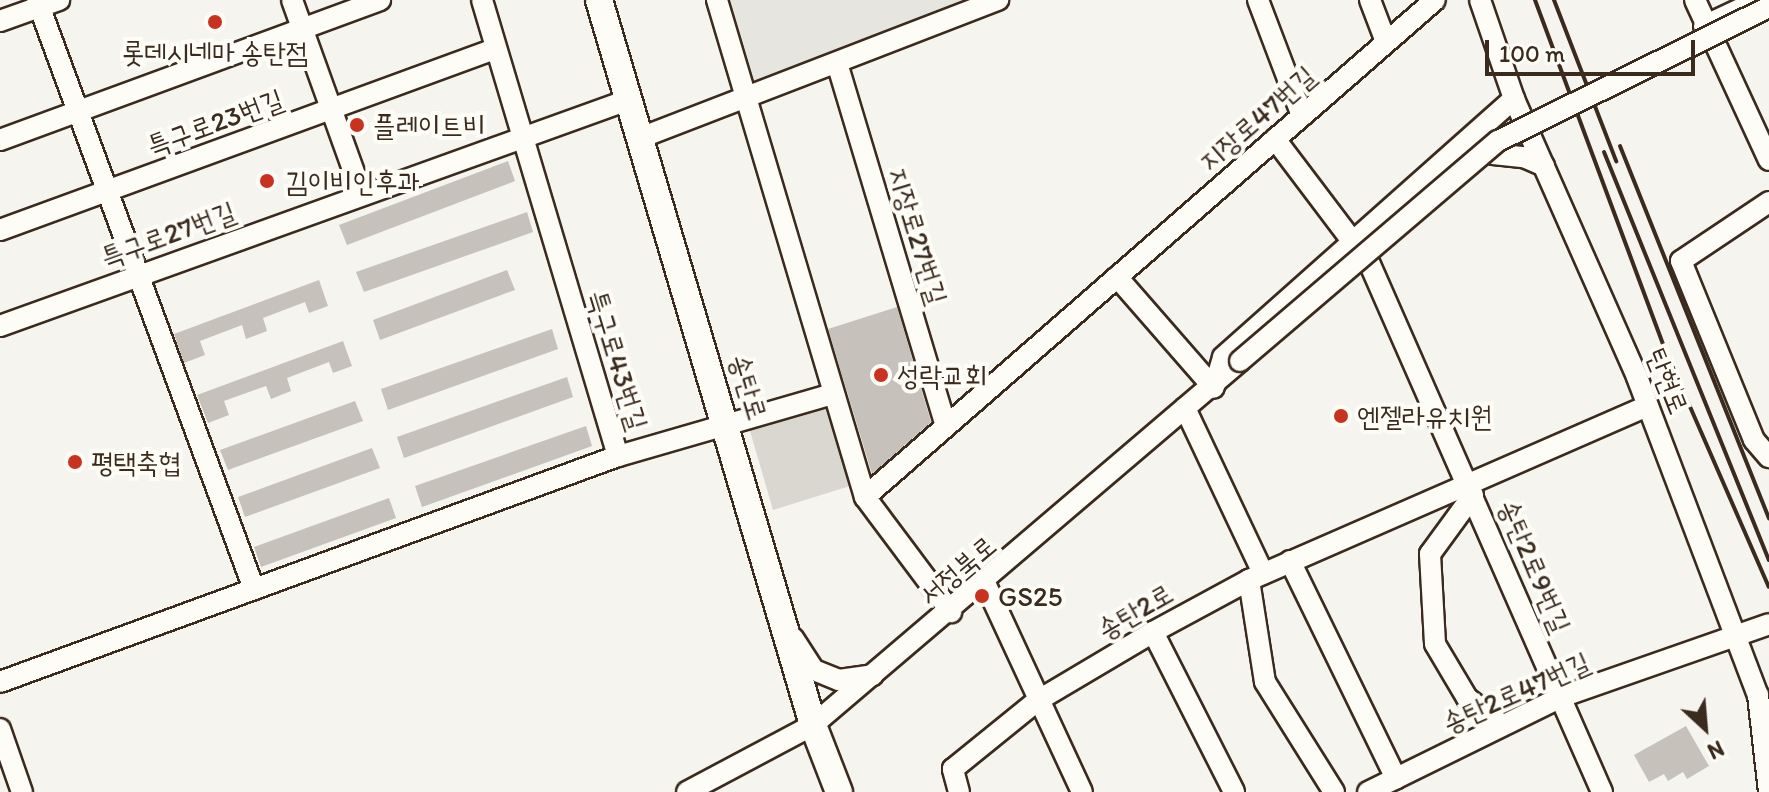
<!DOCTYPE html>
<html>
<head>
<meta charset="utf-8">
<style>
  body { margin:0 }
  #map { position:relative; width:1769px; height:792px; overflow:hidden; background:#f5f4ee; font-family:Itim,"Poor Story",sans-serif }
  div>[style] { position:absolute }
  [style*='--x'] { left:calc(var(--x)*1px); top:calc(var(--y)*1px); width:calc(var(--w)*1px); rotate:calc(var(--a)*1deg) }
  .built>* { inset:0; background:#e7e5df }
  .green>* { inset:0; background:#dad6d0 }
  .building>* { inset:0; background:#c7c1bb }
  .roads { filter:drop-shadow(2px 0 #3b2a1e) drop-shadow(-2px 0 #3b2a1e) drop-shadow(0 2px #3b2a1e) drop-shadow(0 -2px #3b2a1e) }
  .minor>* { height:20px; margin:-10px; padding:0 10px; transform-origin:10px; border-radius:10px; background:#fdfcf7 }
  .major>* { height:26px; margin:-13px; padding:0 13px; transform-origin:13px; border-radius:13px; background:#fdfcf7 }
  .rail>* { height:4px; margin:-2px; padding:0 2px; transform-origin:2px; border-radius:2px; background:#3b2a1e }
  .bridges { filter:drop-shadow(2px 0 #3b2a1e) drop-shadow(-2px 0 #3b2a1e) drop-shadow(0 2px #3b2a1e) drop-shadow(0 -2px #3b2a1e) }
  .minor-bridge>* { height:20px; margin:-10px; padding:0 10px; transform-origin:10px; border-radius:10px; background:#fdfcf7 }
  .dots>* { width:22px; height:22px; translate:-50% -50%; box-sizing:border-box; border:4px solid #fdfcf7; border-radius:50% }
  span { translate:-50% -50%; white-space:nowrap; text-align:center; line-height:1.15; -webkit-text-stroke:8px #fdfcf7; paint-order:stroke }
  .poi-label { font-size:28px; color:#3b2a1e }
  .left { translate:0 -50%; text-align:left }
  .street-label { font-size:28px; color:#3b2a1e }
  .north { position:absolute; left:1665px; top:688px; width:80px; height:80px; -webkit-text-stroke:6px #fdfcf7; paint-order:stroke; rotate:154deg; font-size:22px; font-weight:700; line-height:32px; text-align:center; color:#3b2a1e }
  .north::after { content:''; display:block; margin:auto; width:28px; height:36px; background:#3b2a1e; clip-path:polygon(50% 0,100% 100%,50% 72%,0 100%) }
  .scale { position:absolute; left:1485px; top:40px; width:210px; height:36px; box-sizing:border-box; border:4px solid #3b2a1e; border-top:0; padding-left:10px; font-size:24px; line-height:28px; white-space:nowrap; color:#3b2a1e; -webkit-text-stroke:6px #fdfcf7; paint-order:stroke }
</style>
</head>
<body>
<div id="map">
  <div class="built">
    <div style="clip-path:polygon(722px 0,968px 0,748px 85px)"></div>
  </div>
  <div class="green">
    <div style="clip-path:polygon(825px 404px,850px 486px,773px 510px,748px 424px)"></div>
  </div>
  <div class="building">
    <div style="clip-path:polygon(508px 161px,515px 181px,347px 245px,339px 225px)"></div>
    <div style="clip-path:polygon(527px 212px,533px 232px,364px 292px,356px 272px)"></div>
    <div style="clip-path:polygon(507px 270px,515px 290px,380px 340px,373px 320px)"></div>
    <div style="clip-path:polygon(319px 280px,328px 306px,309px 313px,305px 302px,263px 318px,267px 331px,246px 339px,242px 325px,200px 341px,205px 355px,184px 363px,174px 334px)"></div>
    <div style="clip-path:polygon(897px 307px,931px 422px,872px 474px,828px 329px)"></div>
    <div style="clip-path:polygon(552px 329px,558px 349px,388px 410px,381px 389px)"></div>
    <div style="clip-path:polygon(343px 341px,352px 366px,333px 373px,329px 362px,287px 378px,291px 391px,271px 399px,266px 386px,224px 401px,229px 415px,208px 423px,197px 395px)"></div>
    <div style="clip-path:polygon(567px 377px,573px 397px,404px 458px,397px 437px)"></div>
    <div style="clip-path:polygon(355px 401px,363px 421px,228px 470px,220px 450px)"></div>
    <div style="clip-path:polygon(586px 426px,592px 446px,422px 507px,415px 486px)"></div>
    <div style="clip-path:polygon(372px 448px,380px 468px,245px 517px,238px 497px)"></div>
    <div style="clip-path:polygon(389px 498px,396px 518px,261px 567px,254px 547px)"></div>
    <div style="clip-path:polygon(1686px 726px,1709px 766px,1687px 779px,1683px 772px,1668px 781px,1664px 774px,1649px 782px,1634px 755px)"></div>
  </div>
  <div class="roads">
    <div class="minor">
      <div style="--x:37;--y:0;--w:628;--a:69.78"></div>
      <div style="--x:292;--y:0;--w:204;--a:70.2"></div>
      <div style="--x:482;--y:0;--w:476;--a:73.4"></div>
      <div style="--x:717;--y:0;--w:519;--a:73.42"></div>
      <div style="--x:865;--y:497;--w:144;--a:53.2"></div>
      <div style="--x:1258;--y:0;--w:124;--a:69.2"></div>
      <div style="--x:1370;--y:0;--w:45;--a:69.1"></div>
      <div style="--x:1480;--y:0;--w:105;--a:71"></div>
      <div style="--x:1514;--y:99;--w:304;--a:66.1"></div>
      <div style="--x:1637;--y:377;--w:340;--a:69.2"></div>
      <div style="--x:1758;--y:695;--w:98;--a:83.5"></div>
      <div style="--x:1695;--y:0;--w:176;--a:65.2"></div>
      <div style="--x:0;--y:21;--w:63;--a:-19.6"></div>
      <div style="--x:1704;--y:26;--w:61;--a:-25.3"></div>
      <div style="--x:837;--y:63;--w:379;--a:73.3"></div>
      <div style="--x:640;--y:138;--w:384;--a:-21.1"></div>
      <div style="--x:1275;--y:139;--w:129;--a:52.9"></div>
      <div style="--x:0;--y:140;--w:405;--a:-20.2"></div>
      <div style="--x:1493;--y:154;--w:31;--a:6"></div>
      <div style="--x:1524;--y:157;--w:22;--a:24"></div>
      <div style="--x:1769;--y:202;--w:106;--a:146.2"></div>
      <div style="--x:1681;--y:261;--w:193;--a:67.8"></div>
      <div style="--x:1754;--y:440;--w:23;--a:49"></div>
      <div style="--x:0;--y:230;--w:527;--a:-20.09"></div>
      <div style="--x:1368;--y:260;--w:581;--a:66.26"></div>
      <div style="--x:1117;--y:277;--w:147;--a:48.9"></div>
      <div style="--x:0;--y:326;--w:667;--a:-19.79"></div>
      <div style="--x:1215;--y:384;--w:28;--a:-73"></div>
      <div style="--x:1223;--y:357;--w:389;--a:-41.6"></div>
      <div style="--x:1185;--y:408;--w:183;--a:64.7"></div>
      <div style="--x:1473;--y:495;--w:73;--a:126.1"></div>
      <div style="--x:1430;--y:554;--w:90;--a:86.8"></div>
      <div style="--x:1435;--y:644;--w:63;--a:59.3"></div>
      <div style="--x:1467;--y:698;--w:44;--a:37.6"></div>
      <div style="--x:865;--y:497;--w:756;--a:-41.09"></div>
      <div style="--x:1290;--y:561;--w:242;--a:64"></div>
      <div style="--x:1249;--y:580;--w:103;--a:81.1"></div>
      <div style="--x:1265;--y:682;--w:130;--a:57.9"></div>
      <div style="--x:985;--y:583;--w:230;--a:65.1"></div>
      <div style="--x:1153;--y:632;--w:179;--a:63.1"></div>
      <div style="--x:793;--y:638;--w:38;--a:57"></div>
      <div style="--x:814;--y:670;--w:27;--a:22"></div>
      <div style="--x:839;--y:680;--w:34;--a:-8"></div>
      <div style="--x:0;--y:682;--w:658;--a:-20.09"></div>
      <div style="--x:618;--y:456;--w:221;--a:-16.1"></div>
      <div style="--x:0;--y:729;--w:67;--a:70.8"></div>
      <div style="--x:687;--y:792;--w:143;--a:-28"></div>
      <div style="--x:813;--y:725;--w:561;--a:-40.45"></div>
      <div style="--x:959;--y:792;--w:24;--a:-105"></div>
      <div style="--x:953;--y:769;--w:108;--a:-39"></div>
      <div style="--x:1037;--y:701;--w:135;--a:-30.7"></div>
      <div style="--x:1153;--y:632;--w:109;--a:-28.4"></div>
      <div style="--x:1249;--y:580;--w:435;--a:-23.6"></div>
      <div style="--x:1368;--y:792;--w:215;--a:-26.2"></div>
      <div style="--x:1561;--y:697;--w:220;--a:-19.3"></div>
    </div>
    <div class="major">
      <div style="--x:599;--y:0;--w:756;--a:73.55"></div>
      <div style="--x:813;--y:725;--w:72;--a:68.8"></div>
    </div>
  </div>
  <div class="rail">
    <div style="--x:1535;--y:0;--w:378;--a:69.6"></div>
    <div style="--x:1667;--y:354;--w:254;--a:66.4"></div>
    <div style="--x:1554;--y:0;--w:173;--a:68.9"></div>
    <div style="--x:1620;--y:146;--w:401;--a:68.2"></div>
    <div style="--x:1604;--y:152;--w:440;--a:68"></div>
  </div>
  <div class="bridges">
    <div class="minor-bridge">
      <div style="--x:1240;--y:361;--w:339;--a:-40.5"></div>
      <div style="--x:1498;--y:141;--w:302;--a:-26.3"></div>
    </div>
  </div>
  <div class="dots">
    <div style="left:215px;top:22px;background:#c8321e"></div>
    <div style="left:357px;top:125px;background:#c8321e"></div>
    <div style="left:267px;top:181px;background:#c8321e"></div>
    <div style="left:881px;top:375px;background:#c8321e"></div>
    <div style="left:1341px;top:416px;background:#c8321e"></div>
    <div style="left:75px;top:462px;background:#c8321e"></div>
    <div style="left:982px;top:596px;background:#c8321e"></div>
  </div>
  <div class="poi-label">
    <span style="left:215px;top:52px">롯데시네마 송탄점</span>
    <span class="left" style="left:373px;top:125px">플레이트비</span>
    <span class="left" style="left:285px;top:181px">김이비인후과</span>
    <span class="left" style="left:897px;top:375px">성락교회</span>
    <span class="left" style="left:1357px;top:416px">엔젤라유치원</span>
    <span class="left" style="left:91px;top:462px">평택축협</span>
    <span class="left" style="left:998px;top:596px">GS25</span>
  </div>
  <div class="street-label">
    <span style="left:1257px;top:118px;rotate:-41deg">지장로47번길</span>
    <span style="left:215px;top:122px;rotate:-20deg">특구로23번길</span>
    <span style="left:168px;top:234px;rotate:-20deg">특구로27번길</span>
    <span style="left:918px;top:236px;rotate:73deg">지장로27번길</span>
    <span style="left:618px;top:360px;rotate:73deg">특구로43번길</span>
    <span style="left:1668px;top:381px;rotate:68deg">탄현로</span>
    <span style="left:749px;top:387px;rotate:73deg">송탄로</span>
    <span style="left:1535px;top:566px;rotate:67deg">송탄2로9번길</span>
    <span style="left:957px;top:570px;rotate:-40deg">서정북로</span>
    <span style="left:1135px;top:611px;rotate:-30deg">송탄2로</span>
    <span style="left:1516px;top:692px;rotate:-24deg">송탄2로47번길</span>
  </div>
  <div class="north">N</div>
  <div class="scale">100 m</div>
</div>
</body>
</html>
